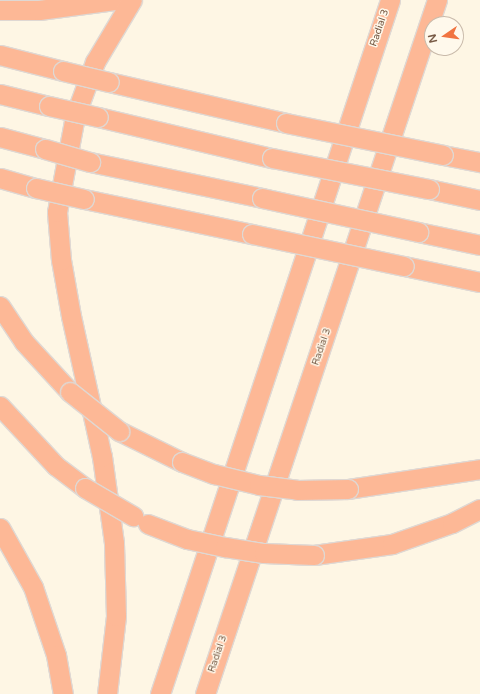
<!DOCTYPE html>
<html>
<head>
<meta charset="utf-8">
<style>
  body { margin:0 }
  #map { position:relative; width:480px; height:694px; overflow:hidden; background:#fef6e4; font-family:"Varela Round",sans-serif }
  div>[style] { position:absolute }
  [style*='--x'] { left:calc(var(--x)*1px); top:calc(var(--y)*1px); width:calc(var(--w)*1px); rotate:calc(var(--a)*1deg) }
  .roads { filter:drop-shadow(1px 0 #dfd8d3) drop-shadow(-1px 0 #dfd8d3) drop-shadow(0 1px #dfd8d3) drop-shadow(0 -1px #dfd8d3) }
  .motorway>* { height:19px; margin:-9.5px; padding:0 9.5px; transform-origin:9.5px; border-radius:9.5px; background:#fdb896 }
  .bridges { filter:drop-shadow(1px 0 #dfd8d3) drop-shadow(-1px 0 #dfd8d3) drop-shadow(0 1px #dfd8d3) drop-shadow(0 -1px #dfd8d3) }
  .motorway-bridge>* { height:19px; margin:-9.5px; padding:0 9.5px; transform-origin:9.5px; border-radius:9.5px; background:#fdb896 }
  span { translate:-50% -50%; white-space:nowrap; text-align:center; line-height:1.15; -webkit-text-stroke:3px #fff9ec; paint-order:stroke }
  .street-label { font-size:10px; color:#795c47 }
  .north { position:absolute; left:424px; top:16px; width:40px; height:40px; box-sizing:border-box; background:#fff9ec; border:1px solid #c9baaa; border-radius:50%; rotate:257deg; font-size:11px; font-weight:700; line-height:16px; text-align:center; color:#795c47 }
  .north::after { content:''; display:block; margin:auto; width:14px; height:18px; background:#f17440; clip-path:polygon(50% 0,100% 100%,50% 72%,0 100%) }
</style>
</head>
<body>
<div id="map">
  <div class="roads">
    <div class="motorway">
      <div style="--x:0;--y:10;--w:39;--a:0"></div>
      <div style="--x:39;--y:10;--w:78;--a:-7.4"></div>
      <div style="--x:0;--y:55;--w:65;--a:14.3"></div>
      <div style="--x:109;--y:82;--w:182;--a:13"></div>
      <div style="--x:0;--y:94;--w:50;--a:13.8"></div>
      <div style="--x:98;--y:117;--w:179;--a:13.3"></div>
      <div style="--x:0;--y:137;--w:47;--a:14.9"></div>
      <div style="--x:443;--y:155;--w:38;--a:11"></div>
      <div style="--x:90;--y:162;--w:176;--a:11.8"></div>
      <div style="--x:0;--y:178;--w:37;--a:16"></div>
      <div style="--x:429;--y:189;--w:52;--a:12.2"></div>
      <div style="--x:84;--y:199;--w:172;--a:11.8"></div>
      <div style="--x:418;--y:232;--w:63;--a:11.8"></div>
      <div style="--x:404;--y:266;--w:78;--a:11.9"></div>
      <div style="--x:0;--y:306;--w:43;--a:56.3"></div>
      <div style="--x:24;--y:342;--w:68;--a:47.4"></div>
      <div style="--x:0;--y:406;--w:82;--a:47"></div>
      <div style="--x:56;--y:466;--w:36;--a:37"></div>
      <div style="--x:119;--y:431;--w:70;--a:26.2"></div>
      <div style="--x:348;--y:489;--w:134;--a:-8.6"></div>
      <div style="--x:0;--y:528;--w:68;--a:60.8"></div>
      <div style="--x:33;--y:587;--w:72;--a:71.3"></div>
      <div style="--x:56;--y:655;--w:40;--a:80"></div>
      <div style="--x:314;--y:555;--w:79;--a:-8"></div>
      <div style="--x:392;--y:544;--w:64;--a:-19.3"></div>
      <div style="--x:452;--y:523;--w:31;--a:-27"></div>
      <div style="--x:107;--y:694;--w:79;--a:-83.4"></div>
      <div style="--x:116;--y:616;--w:73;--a:-91.6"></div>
      <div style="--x:114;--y:543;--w:87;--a:-97.9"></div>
      <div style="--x:102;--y:457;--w:144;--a:-102.4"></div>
      <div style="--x:71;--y:316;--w:57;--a:-100.1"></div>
      <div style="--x:61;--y:260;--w:48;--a:-94.8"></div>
      <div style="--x:57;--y:212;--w:98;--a:-79.4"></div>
      <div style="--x:75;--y:116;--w:58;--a:-69.7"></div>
      <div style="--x:95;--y:62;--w:72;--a:-59.2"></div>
      <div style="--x:160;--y:694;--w:731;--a:-71.66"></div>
      <div style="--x:205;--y:694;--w:732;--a:-71.52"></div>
    </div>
  </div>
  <div class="bridges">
    <div class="motorway-bridge">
      <div style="--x:63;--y:71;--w:47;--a:13.4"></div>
      <div style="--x:49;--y:106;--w:50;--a:12.7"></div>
      <div style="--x:286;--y:123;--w:160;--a:11.5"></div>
      <div style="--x:45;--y:149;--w:47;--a:16.1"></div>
      <div style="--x:272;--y:158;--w:160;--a:11.2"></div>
      <div style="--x:36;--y:188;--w:49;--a:12.9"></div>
      <div style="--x:262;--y:198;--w:160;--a:12.3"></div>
      <div style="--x:252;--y:234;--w:155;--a:11.9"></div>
      <div style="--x:70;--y:392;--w:63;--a:38.5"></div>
      <div style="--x:182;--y:462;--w:34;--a:21"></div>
      <div style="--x:214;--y:474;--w:46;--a:13.7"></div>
      <div style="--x:259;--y:485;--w:38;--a:7"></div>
      <div style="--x:297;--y:490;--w:51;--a:-1.1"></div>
      <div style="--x:85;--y:488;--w:56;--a:30.3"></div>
      <div style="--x:148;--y:524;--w:42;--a:21"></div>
      <div style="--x:187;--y:539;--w:39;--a:12"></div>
      <div style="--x:225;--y:547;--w:39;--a:9"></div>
      <div style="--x:264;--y:553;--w:50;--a:2.3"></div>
    </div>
  </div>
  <div class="street-label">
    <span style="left:380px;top:28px;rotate:-71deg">Radial 3</span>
    <span style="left:322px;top:347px;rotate:-71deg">Radial 3</span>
    <span style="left:218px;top:654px;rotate:-71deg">Radial 3</span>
  </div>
  <div class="north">N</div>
</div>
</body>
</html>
